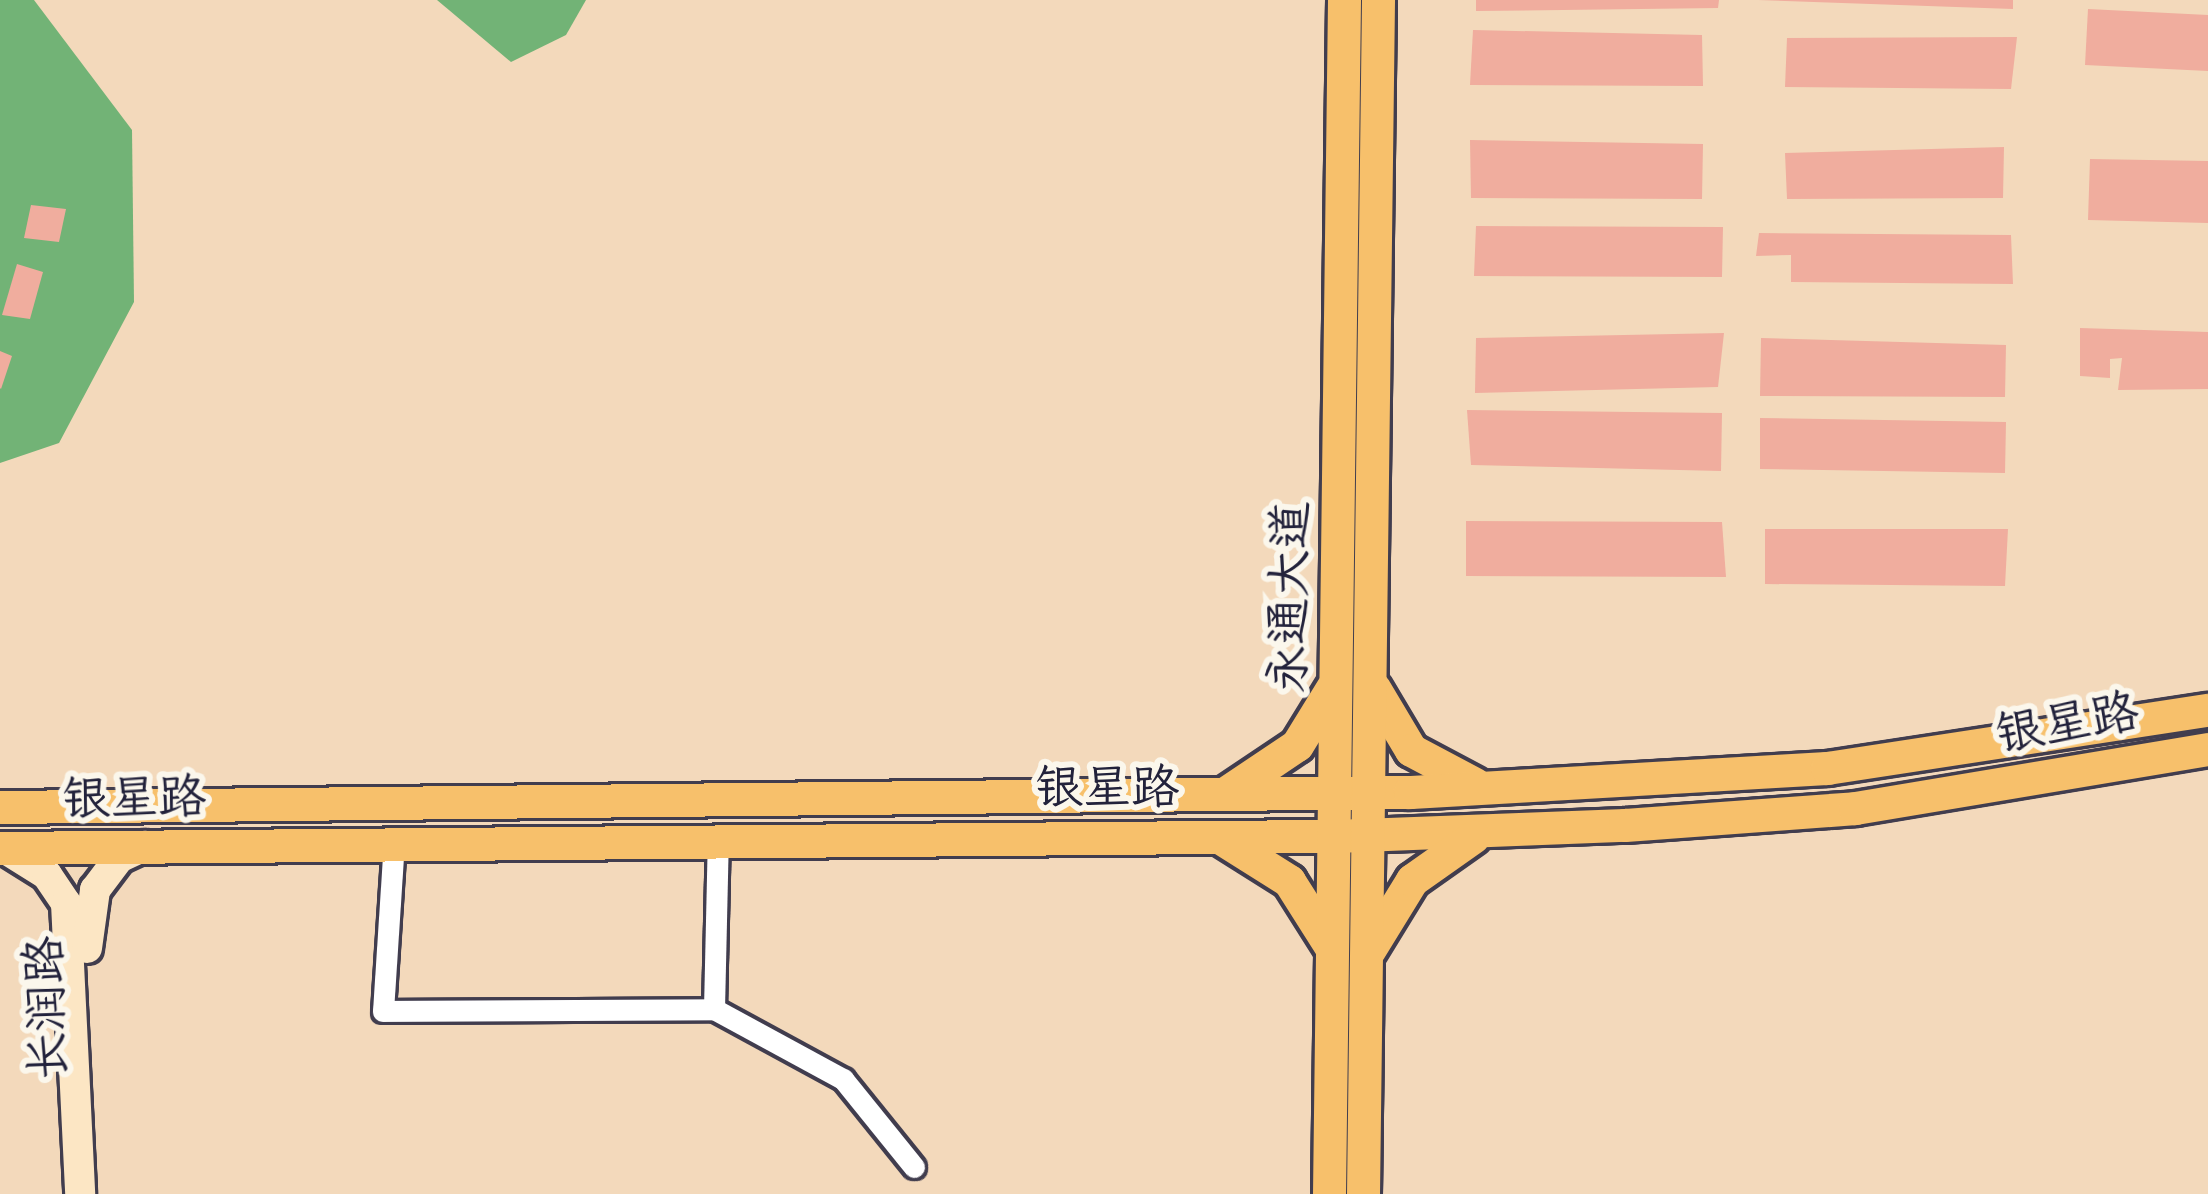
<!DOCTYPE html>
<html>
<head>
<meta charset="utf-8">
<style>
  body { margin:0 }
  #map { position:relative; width:2208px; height:1194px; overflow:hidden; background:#f3d9bb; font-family:Caveat,"LXGW WenKai TC",sans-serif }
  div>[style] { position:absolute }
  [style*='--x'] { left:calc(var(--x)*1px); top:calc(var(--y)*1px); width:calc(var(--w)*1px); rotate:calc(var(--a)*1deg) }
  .forest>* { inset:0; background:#72b376 }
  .building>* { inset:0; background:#f0ad9e }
  .roads { filter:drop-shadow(3px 0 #413d4e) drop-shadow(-3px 0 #413d4e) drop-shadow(0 3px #413d4e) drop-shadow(0 -3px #413d4e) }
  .street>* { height:21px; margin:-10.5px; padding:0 10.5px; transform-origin:10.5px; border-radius:10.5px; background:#fff }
  .secondary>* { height:30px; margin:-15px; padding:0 15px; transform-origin:15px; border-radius:15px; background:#fce6c4 }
  .primary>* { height:33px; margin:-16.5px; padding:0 16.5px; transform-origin:16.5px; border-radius:16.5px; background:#f7c06b }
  span { translate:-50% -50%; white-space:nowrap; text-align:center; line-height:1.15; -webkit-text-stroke:12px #fbf7ec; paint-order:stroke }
  .street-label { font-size:48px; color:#22223b }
</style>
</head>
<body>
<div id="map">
  <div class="forest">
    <div style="clip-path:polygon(0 0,34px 0,132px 130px,134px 302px,59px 443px,0 463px)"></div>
    <div style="clip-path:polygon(437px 0,586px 0,566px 35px,511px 62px)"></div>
  </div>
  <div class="building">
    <div style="clip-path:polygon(1476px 0,1719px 0,1718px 8px,1476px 11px)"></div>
    <div style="clip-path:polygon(1758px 0,2013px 0,2013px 9px)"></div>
    <div style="clip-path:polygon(2088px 9px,2208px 15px,2208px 71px,2085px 65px)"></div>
    <div style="clip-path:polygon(1473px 30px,1702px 35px,1703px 86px,1470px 85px)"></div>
    <div style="clip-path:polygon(2017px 37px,2011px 89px,1785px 87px,1787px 38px)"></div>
    <div style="clip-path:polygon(1470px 140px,1703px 144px,1702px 199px,1471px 198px)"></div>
    <div style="clip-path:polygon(2004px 147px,2003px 198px,1787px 199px,1785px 153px)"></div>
    <div style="clip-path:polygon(2090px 159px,2208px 161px,2208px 223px,2088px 220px)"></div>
    <div style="clip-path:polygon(31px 205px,66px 209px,59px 242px,24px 238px)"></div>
    <div style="clip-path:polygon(1476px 226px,1723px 227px,1722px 277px,1474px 276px)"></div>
    <div style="clip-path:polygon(1759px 233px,2011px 235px,2013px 284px,1791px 282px,1791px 255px,1756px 256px)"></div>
    <div style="clip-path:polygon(17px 264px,43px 272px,30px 319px,2px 315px)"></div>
    <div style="clip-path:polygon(2080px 328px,2208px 332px,2208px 389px,2118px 390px,2122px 358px,2110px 359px,2110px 378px,2080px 376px)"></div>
    <div style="clip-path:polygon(1724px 333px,1718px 387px,1475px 393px,1476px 338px)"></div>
    <div style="clip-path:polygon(1761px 338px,2006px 345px,2005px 397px,1760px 396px)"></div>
    <div style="clip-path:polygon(0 351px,12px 356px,1px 389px,0 388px)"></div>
    <div style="clip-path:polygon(1467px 410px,1722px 413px,1721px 471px,1471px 465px)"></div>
    <div style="clip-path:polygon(1760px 418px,2006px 422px,2005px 473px,1760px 469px)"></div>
    <div style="clip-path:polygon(1466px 521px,1722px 522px,1726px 577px,1466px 576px)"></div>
    <div style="clip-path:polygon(1765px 529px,2008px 529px,2005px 586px,1765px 584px)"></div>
  </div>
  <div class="roads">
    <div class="street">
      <div style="--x:394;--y:841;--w:170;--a:93.7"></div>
      <div style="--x:383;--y:1011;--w:331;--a:-0.3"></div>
      <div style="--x:714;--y:1009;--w:147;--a:28.5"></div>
      <div style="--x:843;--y:1079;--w:113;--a:51.1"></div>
      <div style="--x:714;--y:1009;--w:172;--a:-88.7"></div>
    </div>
    <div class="secondary">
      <div style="--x:4;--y:848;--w:51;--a:32.1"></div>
      <div style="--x:47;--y:875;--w:34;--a:56"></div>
      <div style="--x:66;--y:903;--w:291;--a:87.2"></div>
      <div style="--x:87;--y:948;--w:59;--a:-82.1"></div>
      <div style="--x:95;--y:890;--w:40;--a:-53"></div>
      <div style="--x:119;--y:858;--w:29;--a:-25"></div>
    </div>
    <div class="primary">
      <div style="--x:1374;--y:688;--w:72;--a:59.2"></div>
      <div style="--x:1411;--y:750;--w:72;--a:28"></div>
      <div style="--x:1227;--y:792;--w:84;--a:-33.9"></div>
      <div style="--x:1297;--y:745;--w:67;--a:-58.4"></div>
      <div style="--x:0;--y:807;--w:1410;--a:-0.61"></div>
      <div style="--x:1410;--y:792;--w:418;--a:-3.3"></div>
      <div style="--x:1827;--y:768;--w:385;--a:-8.7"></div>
      <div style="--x:1224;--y:840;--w:77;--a:32.2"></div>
      <div style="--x:1289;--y:881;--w:75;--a:57.6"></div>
      <div style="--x:0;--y:848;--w:1335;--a:-0.52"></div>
      <div style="--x:1335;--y:836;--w:290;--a:-2.2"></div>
      <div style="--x:1625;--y:825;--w:231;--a:-4.2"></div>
      <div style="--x:1855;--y:808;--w:358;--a:-9.5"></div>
      <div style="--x:1369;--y:950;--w:82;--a:-58.4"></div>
      <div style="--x:1412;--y:880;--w:75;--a:-35.2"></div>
      <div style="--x:1329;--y:1194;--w:1194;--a:-89.28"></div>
      <div style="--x:1363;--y:1194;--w:1194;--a:-89.28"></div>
    </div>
  </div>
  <div class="street-label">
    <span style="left:1289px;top:597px;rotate:-89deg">永通大道</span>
    <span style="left:2067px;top:723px;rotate:-10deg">银星路</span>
    <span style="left:1107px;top:788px">银星路</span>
    <span style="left:134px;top:798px;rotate:-1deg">银星路</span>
    <span style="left:46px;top:1008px;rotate:-92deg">长润路</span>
  </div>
</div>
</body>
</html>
